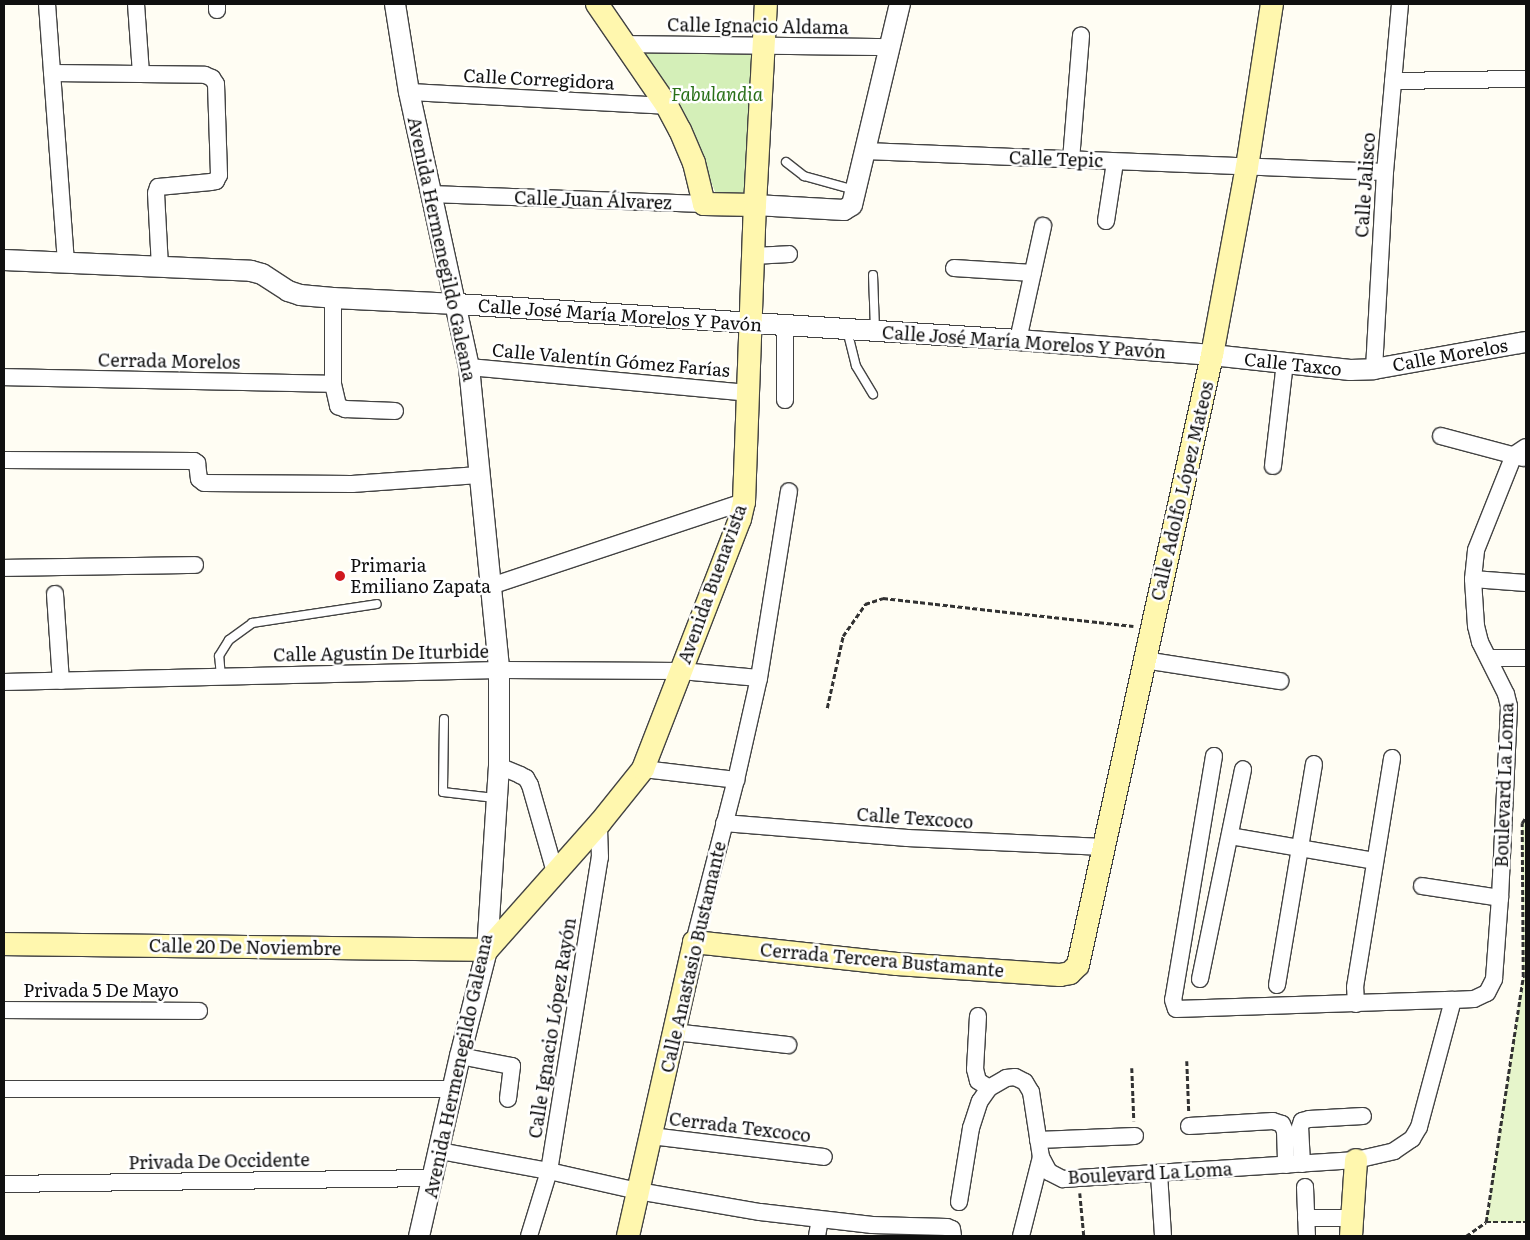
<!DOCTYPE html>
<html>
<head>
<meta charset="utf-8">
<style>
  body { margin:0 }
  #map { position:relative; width:1530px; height:1240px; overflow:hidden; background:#fffdf3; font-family:Literata,serif }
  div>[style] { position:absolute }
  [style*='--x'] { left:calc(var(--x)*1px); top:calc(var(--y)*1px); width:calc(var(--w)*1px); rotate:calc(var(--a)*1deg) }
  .green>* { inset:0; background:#d4efb8 }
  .pitch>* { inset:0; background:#e6f5cb }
  .path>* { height:2.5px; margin-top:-1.25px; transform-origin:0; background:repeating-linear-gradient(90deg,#323232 0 5px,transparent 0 7.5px) }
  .roads { filter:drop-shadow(1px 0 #434343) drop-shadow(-1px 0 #434343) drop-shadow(0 1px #434343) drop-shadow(0 -1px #434343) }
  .service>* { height:8px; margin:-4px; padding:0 4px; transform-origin:4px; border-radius:4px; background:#fff }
  .minor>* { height:16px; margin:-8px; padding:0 8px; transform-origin:8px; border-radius:8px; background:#fff }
  .tertiary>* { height:20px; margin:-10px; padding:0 10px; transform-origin:10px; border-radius:10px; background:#fff }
  .secondary>* { height:22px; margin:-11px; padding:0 11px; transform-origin:11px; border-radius:11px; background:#fff7ae }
  .dots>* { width:14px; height:14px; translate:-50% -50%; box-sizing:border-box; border:2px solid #fff; border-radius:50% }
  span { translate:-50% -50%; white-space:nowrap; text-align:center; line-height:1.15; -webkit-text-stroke:5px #fff; paint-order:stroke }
  .street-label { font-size:18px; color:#101010 }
  .park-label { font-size:18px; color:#297018; font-style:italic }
  .poi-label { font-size:18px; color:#101010 }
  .left { translate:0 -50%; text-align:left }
  .frame { position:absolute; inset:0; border:5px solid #101010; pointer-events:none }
</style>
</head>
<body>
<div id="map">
  <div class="green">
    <div style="clip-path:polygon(641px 50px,758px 54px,752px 201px,718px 199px,697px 147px)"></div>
  </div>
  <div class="pitch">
    <div style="clip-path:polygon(1526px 817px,1526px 1222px,1486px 1222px,1523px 977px,1522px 823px)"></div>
  </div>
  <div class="path">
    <div style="--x:827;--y:708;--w:74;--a:-77.5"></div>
    <div style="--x:843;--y:636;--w:39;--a:-55"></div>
    <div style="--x:865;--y:604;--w:19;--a:-18"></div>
    <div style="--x:883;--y:598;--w:252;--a:6.4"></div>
    <div style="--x:1187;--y:1061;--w:51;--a:87.8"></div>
    <div style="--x:1132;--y:1068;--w:53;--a:87.8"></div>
    <div style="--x:1080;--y:1193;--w:43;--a:84.7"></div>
    <div style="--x:1486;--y:1222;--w:248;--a:-81.4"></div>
    <div style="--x:1523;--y:977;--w:154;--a:-90.4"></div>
    <div style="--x:1522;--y:823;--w:7;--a:-56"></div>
    <div style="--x:1466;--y:1236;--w:24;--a:-35"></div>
    <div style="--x:1486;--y:1222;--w:40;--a:0"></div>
  </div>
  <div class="roads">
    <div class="service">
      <div style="--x:786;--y:162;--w:23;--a:38"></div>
      <div style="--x:804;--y:176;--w:53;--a:15.4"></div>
      <div style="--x:873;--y:275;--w:55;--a:87.9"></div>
      <div style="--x:847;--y:330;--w:37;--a:76"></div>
      <div style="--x:856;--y:366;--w:33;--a:59"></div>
      <div style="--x:221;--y:677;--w:21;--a:-95"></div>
      <div style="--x:219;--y:656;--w:19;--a:-58"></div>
      <div style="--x:229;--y:640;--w:29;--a:-36"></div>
      <div style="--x:252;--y:623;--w:126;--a:-8.6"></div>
      <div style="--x:444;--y:719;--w:73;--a:90.8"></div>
      <div style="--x:443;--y:792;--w:52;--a:6.6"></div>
    </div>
    <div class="minor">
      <div style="--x:47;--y:4;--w:259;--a:85.8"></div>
      <div style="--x:136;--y:4;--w:70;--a:85.9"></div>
      <div style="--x:217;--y:4;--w:6;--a:90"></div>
      <div style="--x:626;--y:44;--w:264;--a:0.7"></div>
      <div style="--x:52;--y:73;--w:153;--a:0.7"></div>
      <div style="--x:205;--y:75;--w:8;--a:23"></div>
      <div style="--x:212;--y:78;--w:7;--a:56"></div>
      <div style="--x:216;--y:84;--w:91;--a:88.1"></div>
      <div style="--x:219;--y:175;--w:7;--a:117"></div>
      <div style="--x:216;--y:181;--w:5;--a:169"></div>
      <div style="--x:211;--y:182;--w:53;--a:174.6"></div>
      <div style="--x:158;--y:187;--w:6;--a:108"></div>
      <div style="--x:156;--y:193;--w:73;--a:86.9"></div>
      <div style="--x:1393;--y:81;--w:133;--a:-0.9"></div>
      <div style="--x:409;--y:92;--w:258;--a:3.1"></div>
      <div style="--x:865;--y:151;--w:520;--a:2.31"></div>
      <div style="--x:1071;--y:160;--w:125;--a:-85.4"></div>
      <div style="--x:430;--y:194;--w:274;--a:2.1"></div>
      <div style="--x:1106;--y:221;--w:60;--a:-81.3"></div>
      <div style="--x:753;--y:256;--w:36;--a:-3"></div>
      <div style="--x:954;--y:268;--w:79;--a:3.6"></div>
      <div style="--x:333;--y:298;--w:86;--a:90"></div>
      <div style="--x:333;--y:384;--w:23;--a:77"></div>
      <div style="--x:338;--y:406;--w:8;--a:23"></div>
      <div style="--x:345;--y:409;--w:50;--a:2.3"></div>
      <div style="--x:1018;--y:340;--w:117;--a:-77.6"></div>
      <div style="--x:469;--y:367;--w:280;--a:5.3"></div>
      <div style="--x:1374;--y:369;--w:197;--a:-86.8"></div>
      <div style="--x:1385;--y:172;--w:169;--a:-84.9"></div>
      <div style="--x:4;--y:377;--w:329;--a:1.2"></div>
      <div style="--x:785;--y:400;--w:74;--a:-90"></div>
      <div style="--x:1441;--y:436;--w:85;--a:15"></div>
      <div style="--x:4;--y:460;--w:190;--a:0.3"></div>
      <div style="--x:194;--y:461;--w:4;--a:34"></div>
      <div style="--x:197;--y:463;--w:16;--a:83"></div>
      <div style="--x:199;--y:479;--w:6;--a:39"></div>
      <div style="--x:204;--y:483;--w:148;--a:0.4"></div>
      <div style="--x:352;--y:484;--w:127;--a:-4.1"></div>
      <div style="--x:1273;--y:466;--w:104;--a:-83.4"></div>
      <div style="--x:4;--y:568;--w:191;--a:-0.9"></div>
      <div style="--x:1473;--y:579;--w:53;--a:4.3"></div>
      <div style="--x:491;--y:586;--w:267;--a:-18.4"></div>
      <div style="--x:55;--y:594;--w:87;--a:86.1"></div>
      <div style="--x:1490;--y:658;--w:36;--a:0"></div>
      <div style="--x:1144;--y:660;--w:138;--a:8.8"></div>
      <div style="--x:4;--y:682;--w:495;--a:-1.4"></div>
      <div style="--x:499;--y:670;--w:182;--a:0.3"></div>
      <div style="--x:681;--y:671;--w:78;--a:5.1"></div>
      <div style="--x:1214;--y:756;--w:247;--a:99.5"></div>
      <div style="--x:1173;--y:1000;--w:9;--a:72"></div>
      <div style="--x:1176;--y:1009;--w:277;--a:-1.9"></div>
      <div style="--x:1453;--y:1000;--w:21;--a:-3"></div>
      <div style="--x:1474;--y:999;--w:14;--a:-25"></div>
      <div style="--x:1487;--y:993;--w:16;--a:-63"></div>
      <div style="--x:1494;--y:979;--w:81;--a:-85.8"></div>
      <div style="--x:1500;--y:898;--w:192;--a:-87.3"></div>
      <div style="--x:1509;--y:706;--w:12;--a:-104"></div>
      <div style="--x:1506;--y:694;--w:58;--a:-116.6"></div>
      <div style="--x:1480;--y:642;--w:16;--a:-104"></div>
      <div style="--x:1476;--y:626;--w:47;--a:-93.7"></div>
      <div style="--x:1473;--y:579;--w:29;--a:-84"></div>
      <div style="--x:1476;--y:550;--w:102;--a:-68.2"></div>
      <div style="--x:1514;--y:455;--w:14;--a:-34"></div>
      <div style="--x:499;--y:766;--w:23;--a:23"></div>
      <div style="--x:520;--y:775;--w:7;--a:27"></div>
      <div style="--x:526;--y:778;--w:8;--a:60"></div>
      <div style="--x:530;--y:785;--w:91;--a:74"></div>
      <div style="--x:643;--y:769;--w:94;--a:6.7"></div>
      <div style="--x:724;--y:823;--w:184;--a:4.7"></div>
      <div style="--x:907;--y:838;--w:197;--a:2.6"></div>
      <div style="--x:1230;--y:836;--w:147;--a:9.8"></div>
      <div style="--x:1422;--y:886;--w:79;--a:8.7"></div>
      <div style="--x:694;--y:942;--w:167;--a:-75.5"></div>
      <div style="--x:736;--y:780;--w:105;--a:-77.3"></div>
      <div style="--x:759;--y:678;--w:189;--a:-80.9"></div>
      <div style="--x:1200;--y:979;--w:214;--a:-78.4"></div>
      <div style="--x:1277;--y:985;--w:224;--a:-80.5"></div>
      <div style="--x:1356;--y:1004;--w:17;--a:-93"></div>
      <div style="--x:1355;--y:987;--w:232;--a:-80.8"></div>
      <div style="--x:4;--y:1010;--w:195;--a:0.3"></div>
      <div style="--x:978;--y:1016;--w:53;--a:93.2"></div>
      <div style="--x:975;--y:1069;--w:12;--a:76"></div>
      <div style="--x:978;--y:1081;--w:13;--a:32"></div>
      <div style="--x:675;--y:1032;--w:114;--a:6.6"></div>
      <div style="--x:460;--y:1056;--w:53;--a:10.9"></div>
      <div style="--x:512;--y:1066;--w:33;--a:97"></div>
      <div style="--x:4;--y:1089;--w:448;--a:0"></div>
      <div style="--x:1189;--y:1126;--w:84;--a:-3.4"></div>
      <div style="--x:1273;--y:1121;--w:9;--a:18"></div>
      <div style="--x:1282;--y:1124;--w:8;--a:67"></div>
      <div style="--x:1285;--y:1131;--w:34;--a:88"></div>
      <div style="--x:651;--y:1136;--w:174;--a:6.9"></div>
      <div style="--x:1038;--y:1140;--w:97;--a:-2.4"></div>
      <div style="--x:440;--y:1151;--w:111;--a:10.4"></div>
      <div style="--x:549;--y:1171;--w:91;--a:12.7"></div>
      <div style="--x:638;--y:1191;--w:124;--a:9.8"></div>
      <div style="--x:760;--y:1212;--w:113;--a:6.6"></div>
      <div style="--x:872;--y:1225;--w:75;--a:1.5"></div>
      <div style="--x:947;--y:1227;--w:5;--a:22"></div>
      <div style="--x:952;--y:1229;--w:7;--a:82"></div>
      <div style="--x:1302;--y:1164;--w:37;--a:-93"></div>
      <div style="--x:1300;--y:1127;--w:6;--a:-72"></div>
      <div style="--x:1302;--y:1121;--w:7;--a:-16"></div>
      <div style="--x:1309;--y:1119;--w:54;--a:-3.2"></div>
      <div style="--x:1159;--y:1174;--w:62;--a:86.3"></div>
      <div style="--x:4;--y:1184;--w:430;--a:-0.8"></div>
      <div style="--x:1305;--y:1187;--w:49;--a:87.7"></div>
      <div style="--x:959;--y:1202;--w:75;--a:-80.8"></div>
      <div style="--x:971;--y:1128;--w:28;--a:-72"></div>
      <div style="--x:980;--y:1101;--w:16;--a:-55"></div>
      <div style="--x:989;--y:1088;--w:20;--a:-30"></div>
      <div style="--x:1006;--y:1078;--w:9;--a:-6"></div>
      <div style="--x:1015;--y:1077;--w:11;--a:27"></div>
      <div style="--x:1025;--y:1082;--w:12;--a:59"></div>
      <div style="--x:1031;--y:1092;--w:66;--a:81.3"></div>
      <div style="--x:1041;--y:1157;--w:17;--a:62"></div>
      <div style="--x:1049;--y:1172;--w:16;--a:27"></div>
      <div style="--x:1063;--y:1179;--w:294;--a:-3.7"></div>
      <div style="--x:1356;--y:1160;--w:39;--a:-13"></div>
      <div style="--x:1394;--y:1151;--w:22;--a:-34"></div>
      <div style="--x:1412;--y:1139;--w:14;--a:-60"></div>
      <div style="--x:1419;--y:1127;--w:131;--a:-75"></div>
      <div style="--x:1306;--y:1218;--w:46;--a:0"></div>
      <div style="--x:529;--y:1236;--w:68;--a:-72.9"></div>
      <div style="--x:549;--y:1171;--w:318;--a:-80.8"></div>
      <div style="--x:600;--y:857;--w:33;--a:-92"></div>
      <div style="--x:817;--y:1236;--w:17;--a:-80"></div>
      <div style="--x:1021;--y:1236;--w:81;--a:-75.8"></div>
    </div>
    <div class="tertiary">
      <div style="--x:395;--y:4;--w:89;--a:81"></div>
      <div style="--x:409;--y:92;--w:281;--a:77.7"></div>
      <div style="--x:469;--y:367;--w:304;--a:84.3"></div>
      <div style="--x:499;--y:670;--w:96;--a:90"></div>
      <div style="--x:499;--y:766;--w:184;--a:93.7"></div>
      <div style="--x:487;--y:950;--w:109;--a:104.3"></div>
      <div style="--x:460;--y:1056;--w:185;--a:102.8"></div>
      <div style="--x:755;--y:205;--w:89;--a:3.2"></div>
      <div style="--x:844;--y:210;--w:9;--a:-32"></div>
      <div style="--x:852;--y:205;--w:207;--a:-76.6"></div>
      <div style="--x:4;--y:260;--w:247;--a:2.5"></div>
      <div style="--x:251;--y:271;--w:11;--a:15"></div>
      <div style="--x:262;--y:274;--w:31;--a:33"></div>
      <div style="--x:288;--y:291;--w:13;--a:18"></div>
      <div style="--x:300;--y:295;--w:33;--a:5"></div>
      <div style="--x:333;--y:298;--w:124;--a:2.8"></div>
      <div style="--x:457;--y:304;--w:562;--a:3.67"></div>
      <div style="--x:1018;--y:340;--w:195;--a:4.4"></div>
      <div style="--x:1212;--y:355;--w:139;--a:6.2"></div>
      <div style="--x:1350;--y:370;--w:24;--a:-2"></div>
      <div style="--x:1374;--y:369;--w:154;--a:-10.1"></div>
    </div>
    <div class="secondary">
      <div style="--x:597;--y:4;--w:124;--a:55.5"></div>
      <div style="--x:667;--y:106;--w:27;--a:62"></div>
      <div style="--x:680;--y:130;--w:36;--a:67"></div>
      <div style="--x:694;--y:163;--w:42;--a:76.3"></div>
      <div style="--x:704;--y:204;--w:51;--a:1.1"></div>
      <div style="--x:4;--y:944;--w:483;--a:0.7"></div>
      <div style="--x:487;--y:950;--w:169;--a:-48.4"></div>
      <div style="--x:599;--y:824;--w:70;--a:-51.3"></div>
      <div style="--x:643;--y:769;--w:268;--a:-68.8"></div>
      <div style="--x:740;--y:519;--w:17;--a:-77"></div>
      <div style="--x:744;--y:502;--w:297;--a:-87.9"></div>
      <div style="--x:755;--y:205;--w:201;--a:-86.9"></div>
      <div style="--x:628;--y:1236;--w:301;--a:-77.3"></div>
      <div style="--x:694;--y:942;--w:204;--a:6.2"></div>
      <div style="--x:897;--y:964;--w:163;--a:3.9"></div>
      <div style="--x:1060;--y:975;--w:10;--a:-11"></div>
      <div style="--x:1070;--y:973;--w:11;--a:-45"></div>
      <div style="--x:1078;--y:965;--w:625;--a:-77.61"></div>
      <div style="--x:1212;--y:355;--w:191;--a:-79.5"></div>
      <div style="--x:1247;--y:167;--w:165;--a:-81.3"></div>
      <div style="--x:1351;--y:1236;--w:76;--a:-86.2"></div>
    </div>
  </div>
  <div class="dots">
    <div style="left:340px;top:576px;background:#d0181f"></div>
  </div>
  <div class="street-label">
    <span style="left:758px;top:26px;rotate:1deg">Calle Ignacio Aldama</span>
    <span style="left:539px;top:79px;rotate:3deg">Calle Corregidora</span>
    <span style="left:1056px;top:159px;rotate:2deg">Calle Tepic</span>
    <span style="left:1365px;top:185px;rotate:-86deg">Calle Jalisco</span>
    <span style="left:593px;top:200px;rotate:2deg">Calle Juan Álvarez</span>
    <span style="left:442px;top:249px;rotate:78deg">Avenida Hermenegildo Galeana</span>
    <span style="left:620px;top:315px;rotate:4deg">Calle José María Morelos Y Pavón</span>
    <span style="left:1024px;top:342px;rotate:4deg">Calle José María Morelos Y Pavón</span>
    <span style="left:1450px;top:355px;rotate:-10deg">Calle Morelos</span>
    <span style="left:611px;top:360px;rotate:5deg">Calle Valentín Gómez Farías</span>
    <span style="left:169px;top:361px;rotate:1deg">Cerrada Morelos</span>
    <span style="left:1293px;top:364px;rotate:6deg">Calle Taxco</span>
    <span style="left:1182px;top:491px;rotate:-77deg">Calle Adolfo López Mateos</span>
    <span style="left:712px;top:584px;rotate:-70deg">Avenida Buenavista</span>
    <span style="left:381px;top:653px;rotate:-1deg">Calle Agustín De Iturbide</span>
    <span style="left:1504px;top:785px;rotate:-88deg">Boulevard La Loma</span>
    <span style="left:915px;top:818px;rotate:4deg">Calle Texcoco</span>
    <span style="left:245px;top:947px;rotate:1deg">Calle 20 De Noviembre</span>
    <span style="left:693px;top:957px;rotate:-77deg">Calle Anastasio Bustamante</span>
    <span style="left:882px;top:960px;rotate:5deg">Cerrada Tercera Bustamante</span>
    <span style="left:101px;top:990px">Privada 5 De Mayo</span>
    <span style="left:552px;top:1028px;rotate:-81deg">Calle Ignacio López Rayón</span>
    <span style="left:458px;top:1066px;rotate:-78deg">Avenida Hermenegildo Galeana</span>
    <span style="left:740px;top:1127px;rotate:7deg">Cerrada Texcoco</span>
    <span style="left:219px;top:1161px;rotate:-1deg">Privada De Occidente</span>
    <span style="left:1150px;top:1173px;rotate:-3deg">Boulevard La Loma</span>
  </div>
  <div class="park-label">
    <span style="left:717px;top:94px">Fabulandia</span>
  </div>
  <div class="poi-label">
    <span class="left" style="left:350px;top:576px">Primaria<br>Emiliano Zapata</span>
  </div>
  <div class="frame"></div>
</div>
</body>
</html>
